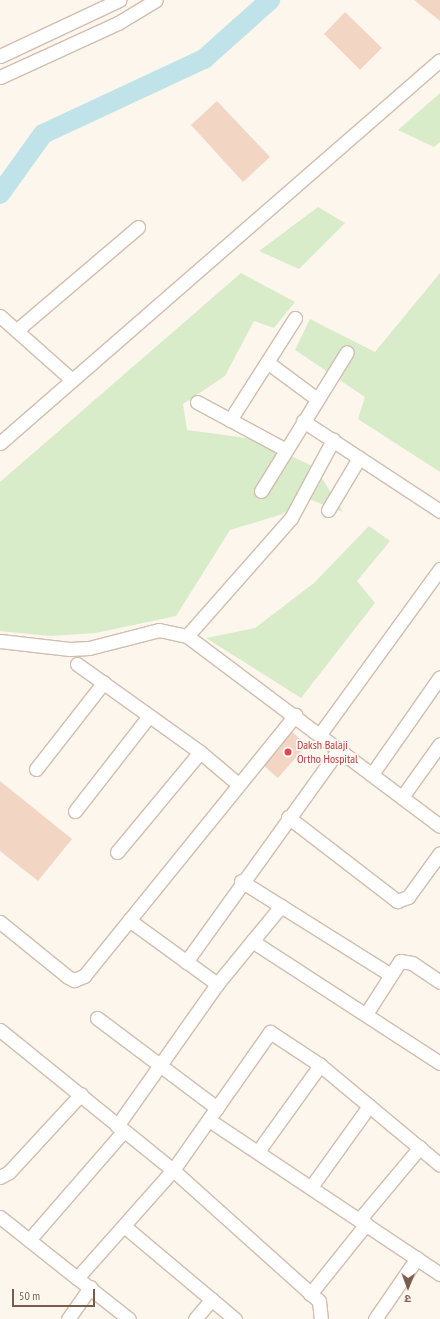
<!DOCTYPE html>
<html>
<head>
<meta charset="utf-8">
<style>
  body { margin:0 }
  #map { position:relative; width:440px; height:1319px; overflow:hidden; background:#fdf6ec; font-family:"PT Sans Narrow","Noto Sans Devanagari",sans-serif }
  div>[style] { position:absolute }
  [style*='--x'] { left:calc(var(--x)*1px); top:calc(var(--y)*1px); width:calc(var(--w)*1px); rotate:calc(var(--a)*1deg) }
  .green>* { inset:0; background:#d8ecc9 }
  .river>* { height:20px; margin:-10px; padding:0 10px; transform-origin:10px; border-radius:10px; background:#bfe3e8 }
  .building>* { inset:0; background:#f3d5c3 }
  .roads { filter:drop-shadow(1px 0 #d1beb0) drop-shadow(-1px 0 #d1beb0) drop-shadow(0 1px #d1beb0) drop-shadow(0 -1px #d1beb0) }
  .minor>* { height:13px; margin:-6.5px; padding:0 6.5px; transform-origin:6.5px; border-radius:6.5px; background:#fff }
  .dots>* { width:11px; height:11px; translate:-50% -50%; box-sizing:border-box; border:2px solid #fffaf3; border-radius:50% }
  span { translate:-50% -50%; white-space:nowrap; text-align:center; line-height:1.15; -webkit-text-stroke:3.5px #fffaf3; paint-order:stroke }
  .health-label { font-size:12px; color:#be3a42 }
  .left { translate:0 -50%; text-align:left }
  .north { position:absolute; left:388px; top:1267px; width:40px; height:40px; -webkit-text-stroke:3px #fffaf3; paint-order:stroke; rotate:181deg; font-size:11px; font-weight:700; line-height:16px; text-align:center; color:#7a5c4d }
  .north::after { content:''; display:block; margin:auto; width:14px; height:18px; background:#7a5c4d; clip-path:polygon(50% 0,100% 100%,50% 72%,0 100%) }
  .scale { position:absolute; left:12px; top:1289px; width:83px; height:18px; box-sizing:border-box; border:2px solid #7a5c4d; border-top:0; padding-left:5px; font-size:12px; line-height:14px; white-space:nowrap; color:#7a5c4d; -webkit-text-stroke:3px #fffaf3; paint-order:stroke }
</style>
</head>
<body>
<div id="map">
  <div class="green">
    <div style="clip-path:polygon(440px 93px,440px 142px,434px 147px,398px 130px)"></div>
    <div style="clip-path:polygon(318px 207px,345px 223px,299px 269px,259px 251px)"></div>
    <div style="clip-path:polygon(241px 273px,295px 302px,274px 328px,254px 321px,225px 376px,183px 404px,187px 430px,254px 439px,315px 467px,343px 512px,303px 497px,283px 514px,230px 530px,176px 616px,96px 633px,50px 636px,0 631px,0 482px)"></div>
    <div style="clip-path:polygon(440px 273px,440px 472px,358px 419px,365px 397px,295px 350px,310px 319px,375px 352px)"></div>
    <div style="clip-path:polygon(369px 526px,390px 541px,357px 581px,375px 603px,301px 698px,206px 638px,255px 628px,314px 583px)"></div>
  </div>
  <div class="river">
    <div style="--x:0;--y:194;--w:74;--a:-54.4"></div>
    <div style="--x:43;--y:134;--w:178;--a:-25"></div>
    <div style="--x:204;--y:59;--w:89;--a:-41.8"></div>
  </div>
  <div class="building">
    <div style="clip-path:polygon(414px 0,440px 0,440px 21px)"></div>
    <div style="clip-path:polygon(345px 12px,382px 48px,360px 70px,324px 34px)"></div>
    <div style="clip-path:polygon(217px 101px,270px 157px,243px 182px,191px 125px)"></div>
    <div style="clip-path:polygon(292px 732px,307px 745px,278px 778px,264px 766px)"></div>
    <div style="clip-path:polygon(0 781px,72px 839px,38px 881px,0 851px)"></div>
  </div>
  <div class="roads">
    <div class="minor">
      <div style="--x:0;--y:56;--w:132;--a:-25.2"></div>
      <div style="--x:0;--y:77;--w:130;--a:-24.6"></div>
      <div style="--x:118;--y:23;--w:44;--a:-31.2"></div>
      <div style="--x:0;--y:316;--w:96;--a:41.6"></div>
      <div style="--x:17;--y:330;--w:159;--a:-40.4"></div>
      <div style="--x:267;--y:362;--w:62;--a:36.5"></div>
      <div style="--x:197;--y:402;--w:101;--a:28.3"></div>
      <div style="--x:230;--y:420;--w:121;--a:-57.5"></div>
      <div style="--x:303;--y:421;--w:164;--a:33.3"></div>
      <div style="--x:0;--y:443;--w:583;--a:-41.04"></div>
      <div style="--x:261;--y:491;--w:163;--a:-58.3"></div>
      <div style="--x:328;--y:510;--w:61;--a:-59.2"></div>
      <div style="--x:187;--y:636;--w:157;--a:-48.6"></div>
      <div style="--x:291;--y:518;--w:89;--a:-61.7"></div>
      <div style="--x:0;--y:641;--w:70;--a:6.5"></div>
      <div style="--x:70;--y:649;--w:19;--a:-3"></div>
      <div style="--x:89;--y:648;--w:72;--a:-14.4"></div>
      <div style="--x:159;--y:630;--w:29;--a:12"></div>
      <div style="--x:187;--y:636;--w:316;--a:36.9"></div>
      <div style="--x:77;--y:664;--w:151;--a:35.6"></div>
      <div style="--x:200;--y:752;--w:50;--a:40.1"></div>
      <div style="--x:320;--y:734;--w:204;--a:-54"></div>
      <div style="--x:36;--y:769;--w:110;--a:-52"></div>
      <div style="--x:372;--y:774;--w:118;--a:-55"></div>
      <div style="--x:402;--y:797;--w:65;--a:-54.4"></div>
      <div style="--x:75;--y:811;--w:120;--a:-52.1"></div>
      <div style="--x:288;--y:817;--w:138;--a:37.6"></div>
      <div style="--x:397;--y:901;--w:12;--a:-20"></div>
      <div style="--x:408;--y:897;--w:54;--a:-54"></div>
      <div style="--x:117;--y:852;--w:130;--a:-50.3"></div>
      <div style="--x:241;--y:881;--w:175;--a:32.1"></div>
      <div style="--x:129;--y:920;--w:109;--a:36"></div>
      <div style="--x:0;--y:922;--w:87;--a:39"></div>
      <div style="--x:68;--y:977;--w:7;--a:27"></div>
      <div style="--x:74;--y:980;--w:11;--a:-22"></div>
      <div style="--x:84;--y:976;--w:336;--a:-51"></div>
      <div style="--x:252;--y:941;--w:224;--a:33"></div>
      <div style="--x:186;--y:962;--w:262;--a:-54.3"></div>
      <div style="--x:366;--y:1014;--w:63;--a:-57.3"></div>
      <div style="--x:400;--y:961;--w:12;--a:9"></div>
      <div style="--x:412;--y:963;--w:34;--a:34"></div>
      <div style="--x:97;--y:1018;--w:150;--a:36.9"></div>
      <div style="--x:0;--y:1030;--w:223;--a:39"></div>
      <div style="--x:173;--y:1170;--w:196;--a:41.9"></div>
      <div style="--x:319;--y:1301;--w:18;--a:84"></div>
      <div style="--x:209;--y:1120;--w:278;--a:33.7"></div>
      <div style="--x:117;--y:1126;--w:174;--a:-54.8"></div>
      <div style="--x:217;--y:984;--w:101;--a:-50.6"></div>
      <div style="--x:259;--y:1150;--w:105;--a:-54.3"></div>
      <div style="--x:0;--y:1177;--w:10;--a:-29"></div>
      <div style="--x:9;--y:1172;--w:106;--a:-47.3"></div>
      <div style="--x:311;--y:1187;--w:100;--a:-54.4"></div>
      <div style="--x:0;--y:1217;--w:98;--a:38.4"></div>
      <div style="--x:77;--y:1278;--w:144;--a:-48.4"></div>
      <div style="--x:173;--y:1170;--w:169;--a:-54.9"></div>
      <div style="--x:270;--y:1032;--w:60;--a:33.4"></div>
      <div style="--x:320;--y:1065;--w:156;--a:39.8"></div>
      <div style="--x:359;--y:1220;--w:95;--a:-50.1"></div>
      <div style="--x:124;--y:1226;--w:145;--a:40"></div>
      <div style="--x:29;--y:1240;--w:143;--a:-49"></div>
      <div style="--x:77;--y:1278;--w:66;--a:38.3"></div>
      <div style="--x:310;--y:1294;--w:90;--a:-51.3"></div>
      <div style="--x:68;--y:1319;--w:39;--a:-55"></div>
      <div style="--x:195;--y:1319;--w:26;--a:-50"></div>
      <div style="--x:375;--y:1319;--w:74;--a:-55.5"></div>
    </div>
  </div>
  <div class="dots">
    <div style="left:288px;top:752px;background:#e0444e"></div>
  </div>
  <div class="health-label">
    <span class="left" style="left:297px;top:752px">Daksh Balaji<br>Ortho Hospital</span>
  </div>
  <div class="north">उ</div>
  <div class="scale">50 m</div>
</div>
</body>
</html>
